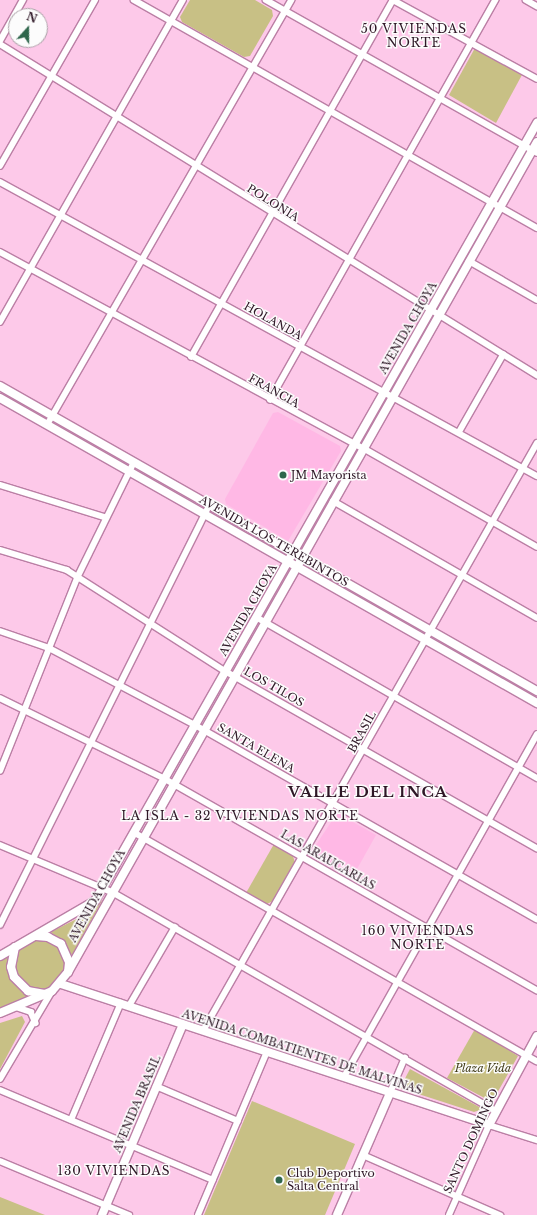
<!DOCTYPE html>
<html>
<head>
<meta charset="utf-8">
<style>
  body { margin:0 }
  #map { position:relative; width:537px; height:1215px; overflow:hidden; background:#fdc9e9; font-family:"Libre Baskerville",serif }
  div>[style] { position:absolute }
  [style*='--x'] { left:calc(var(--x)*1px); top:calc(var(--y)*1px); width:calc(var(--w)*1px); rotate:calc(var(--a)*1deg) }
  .built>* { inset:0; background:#ffb8e5 }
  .green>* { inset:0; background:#c8c085 }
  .round { border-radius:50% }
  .roads { filter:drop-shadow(1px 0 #bb7fa5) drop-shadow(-1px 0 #bb7fa5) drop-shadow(0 1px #bb7fa5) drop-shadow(0 -1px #bb7fa5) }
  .street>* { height:5.5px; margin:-2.75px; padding:0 2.75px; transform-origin:2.75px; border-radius:2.75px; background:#fff }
  .secondary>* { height:8px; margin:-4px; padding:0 4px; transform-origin:4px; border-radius:4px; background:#fff }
  .dots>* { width:11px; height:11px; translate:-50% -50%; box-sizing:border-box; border:2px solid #fcfcfc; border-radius:50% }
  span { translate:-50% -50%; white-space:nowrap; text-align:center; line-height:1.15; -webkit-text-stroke:3px #fcfcfc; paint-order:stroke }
  .street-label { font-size:11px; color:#2e1726 }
  .poi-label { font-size:11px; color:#2e1726 }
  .left { translate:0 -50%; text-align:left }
  .park-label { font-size:11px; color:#3d3814; font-style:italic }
  .neighbourhood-label { font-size:12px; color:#2e1726; letter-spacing:1px }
  .district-label { font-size:15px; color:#2e1726; font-weight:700; letter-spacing:1px }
  .north { position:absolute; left:8px; top:8px; width:40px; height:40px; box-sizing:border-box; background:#fcfcfc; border:1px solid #aaa0a6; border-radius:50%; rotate:21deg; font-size:11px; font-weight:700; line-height:16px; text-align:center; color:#2e1726 }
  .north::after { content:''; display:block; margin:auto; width:14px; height:18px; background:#2f664c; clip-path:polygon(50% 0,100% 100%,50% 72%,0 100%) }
</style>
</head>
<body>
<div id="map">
  <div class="built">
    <div style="clip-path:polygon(278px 412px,340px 446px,341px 451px,288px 541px,226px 504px,225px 499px,273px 413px)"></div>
    <div style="clip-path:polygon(337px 813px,376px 835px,352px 878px,313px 856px,312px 851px)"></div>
  </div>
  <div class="green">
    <div style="clip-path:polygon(190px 0,255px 0,272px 10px,273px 16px,250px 56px,244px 57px,182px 22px,180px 17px)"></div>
    <div style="clip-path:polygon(475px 48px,523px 73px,496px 123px,449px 95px)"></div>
    <div style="clip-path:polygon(274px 844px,293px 856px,295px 863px,273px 901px,267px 904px,246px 893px)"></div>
    <div style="clip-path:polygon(103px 899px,72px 955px,51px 932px,92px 911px)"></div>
    <div class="round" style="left:15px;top:940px;width:50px;height:50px"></div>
    <div style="clip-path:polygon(7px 956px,11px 981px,28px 997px,0 1008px,0 961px)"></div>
    <div style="clip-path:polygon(22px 1016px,25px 1022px,0 1069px,0 1023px)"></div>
    <div style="clip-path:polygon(475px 1029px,518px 1056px,492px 1102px,447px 1078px)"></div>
    <div style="clip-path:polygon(410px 1069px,483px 1109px,474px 1112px,400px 1088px)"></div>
    <div style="clip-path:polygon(252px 1101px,355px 1144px,325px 1215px,204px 1215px)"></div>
    <div style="clip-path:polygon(0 1197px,45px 1215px,0 1215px)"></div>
  </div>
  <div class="roads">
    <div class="street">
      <div style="--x:134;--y:0;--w:463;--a:29.5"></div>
      <div style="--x:266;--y:0;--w:311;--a:29.4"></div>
      <div style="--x:526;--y:0;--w:13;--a:29"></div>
      <div style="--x:0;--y:41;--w:47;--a:-60.7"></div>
      <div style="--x:0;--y:44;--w:631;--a:31.65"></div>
      <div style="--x:0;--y:166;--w:191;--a:-60.2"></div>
      <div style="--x:0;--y:182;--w:612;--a:28.7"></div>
      <div style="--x:0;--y:252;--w:413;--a:28.4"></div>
      <div style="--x:363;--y:448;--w:200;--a:29.6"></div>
      <div style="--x:469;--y:261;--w:78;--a:29.8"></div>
      <div style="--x:0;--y:322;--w:370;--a:-60.4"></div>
      <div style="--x:191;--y:357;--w:410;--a:-60.5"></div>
      <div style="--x:393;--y:0;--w:164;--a:28.7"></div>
      <div style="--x:270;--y:400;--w:459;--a:-60.6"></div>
      <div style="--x:47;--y:425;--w:490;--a:-60.1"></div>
      <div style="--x:459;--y:432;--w:89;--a:-60.3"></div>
      <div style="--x:0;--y:485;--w:109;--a:17.1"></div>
      <div style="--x:333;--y:501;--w:235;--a:29.8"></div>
      <div style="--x:0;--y:550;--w:70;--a:16.6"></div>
      <div style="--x:67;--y:570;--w:188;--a:32.6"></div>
      <div style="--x:225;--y:671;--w:359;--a:29.6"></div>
      <div style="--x:256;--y:617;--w:324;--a:29.8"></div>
      <div style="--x:0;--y:631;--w:52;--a:19.1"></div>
      <div style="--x:49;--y:648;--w:165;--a:27.8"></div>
      <div style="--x:195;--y:725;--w:393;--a:29.6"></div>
      <div style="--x:0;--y:698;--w:184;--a:26.1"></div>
      <div style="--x:165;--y:779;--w:428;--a:29.6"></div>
      <div style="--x:0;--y:771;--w:208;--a:-68.2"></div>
      <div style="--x:77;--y:578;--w:129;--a:-63.8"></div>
      <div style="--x:135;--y:833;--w:462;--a:29.6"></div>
      <div style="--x:0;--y:845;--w:121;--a:22.8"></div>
      <div style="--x:112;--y:892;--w:442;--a:29.7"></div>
      <div style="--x:0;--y:925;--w:469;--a:-63.5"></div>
      <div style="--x:129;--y:1006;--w:91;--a:-59.8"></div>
      <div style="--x:16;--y:1007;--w:16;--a:18"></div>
      <div style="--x:31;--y:1012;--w:12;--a:66"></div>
      <div style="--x:203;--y:1031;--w:676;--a:-60.4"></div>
      <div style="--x:344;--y:1077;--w:393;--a:-60.6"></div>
      <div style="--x:0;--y:1079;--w:102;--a:-59.4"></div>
      <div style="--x:156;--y:1086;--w:89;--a:23.1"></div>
      <div style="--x:0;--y:1090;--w:231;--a:22.9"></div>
      <div style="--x:390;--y:1093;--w:38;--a:-67"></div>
      <div style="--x:71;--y:1120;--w:127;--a:-66.9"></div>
      <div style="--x:363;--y:1155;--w:150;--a:23.7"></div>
      <div style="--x:0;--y:1161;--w:140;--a:22.7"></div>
      <div style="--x:198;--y:1215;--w:177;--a:-67.1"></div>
      <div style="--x:449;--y:1215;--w:98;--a:-66"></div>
      <div style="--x:489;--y:1125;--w:50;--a:17.4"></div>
    </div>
    <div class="secondary">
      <div style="--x:0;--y:386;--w:618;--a:29.6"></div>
      <div style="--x:0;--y:398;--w:618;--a:29.6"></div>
      <div style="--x:15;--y:947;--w:20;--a:101"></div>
      <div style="--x:11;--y:967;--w:10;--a:73"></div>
      <div style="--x:14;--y:977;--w:20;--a:45"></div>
      <div style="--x:28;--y:991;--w:17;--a:10"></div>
      <div style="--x:0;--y:956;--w:110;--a:-30.1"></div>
      <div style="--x:95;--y:901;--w:895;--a:-60.4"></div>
      <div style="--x:68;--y:972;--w:953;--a:-60.53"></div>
      <div style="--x:61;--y:984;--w:451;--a:18.2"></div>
      <div style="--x:489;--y:1125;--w:101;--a:-61.7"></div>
      <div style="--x:0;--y:1013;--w:56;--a:-22.9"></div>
      <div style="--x:52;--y:991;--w:25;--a:-50"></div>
      <div style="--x:68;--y:972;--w:10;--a:-84"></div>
      <div style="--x:69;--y:962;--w:20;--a:-114"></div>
      <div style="--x:61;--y:944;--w:15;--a:-152"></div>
      <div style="--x:48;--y:937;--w:12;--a:-175"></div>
      <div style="--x:102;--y:1215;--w:207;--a:-67"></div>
      <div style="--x:337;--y:1215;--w:133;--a:-66.5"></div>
    </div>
  </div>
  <div class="dots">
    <div style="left:283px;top:475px;background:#2f664c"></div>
    <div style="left:279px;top:1180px;background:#2f664c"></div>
  </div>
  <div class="street-label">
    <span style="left:273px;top:203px;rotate:32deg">POLONIA</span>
    <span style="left:273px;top:321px;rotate:29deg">HOLANDA</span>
    <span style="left:408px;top:328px;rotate:-60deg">AVENIDA CHOYA</span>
    <span style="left:274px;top:391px;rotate:29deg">FRANCIA</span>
    <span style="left:274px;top:541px;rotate:30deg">AVENIDA LOS TEREBINTOS</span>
    <span style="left:248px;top:610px;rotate:-60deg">AVENIDA CHOYA</span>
    <span style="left:274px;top:687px;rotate:30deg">LOS TILOS</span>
    <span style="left:362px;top:732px;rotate:-61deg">BRASIL</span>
    <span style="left:256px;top:748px;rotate:30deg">SANTA ELENA</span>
    <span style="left:328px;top:860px;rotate:30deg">LAS ARAUCARIAS</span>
    <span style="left:97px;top:896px;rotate:-61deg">AVENIDA CHOYA</span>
    <span style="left:302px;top:1052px;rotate:18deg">AVENIDA COMBATIENTES DE MALVINAS</span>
    <span style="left:137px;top:1104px;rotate:-67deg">AVENIDA BRASIL</span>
    <span style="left:471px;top:1141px;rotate:-65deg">SANTO DOMINGO</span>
  </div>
  <div class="poi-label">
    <span class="left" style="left:291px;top:475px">JM Mayorista</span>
    <span class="left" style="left:287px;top:1180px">Club Deportivo<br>Salta Central</span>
  </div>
  <div class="park-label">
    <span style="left:483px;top:1068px">Plaza Vida</span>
  </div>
  <div class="neighbourhood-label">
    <span style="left:414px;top:36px">50 VIVIENDAS<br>NORTE</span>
    <span style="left:240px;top:816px">LA ISLA - 32 VIVIENDAS NORTE</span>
    <span style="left:418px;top:938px">160 VIVIENDAS<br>NORTE</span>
    <span style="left:114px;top:1171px">130 VIVIENDAS</span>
  </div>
  <div class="district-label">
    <span style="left:368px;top:792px">VALLE DEL INCA</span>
  </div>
  <div class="north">N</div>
</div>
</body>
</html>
